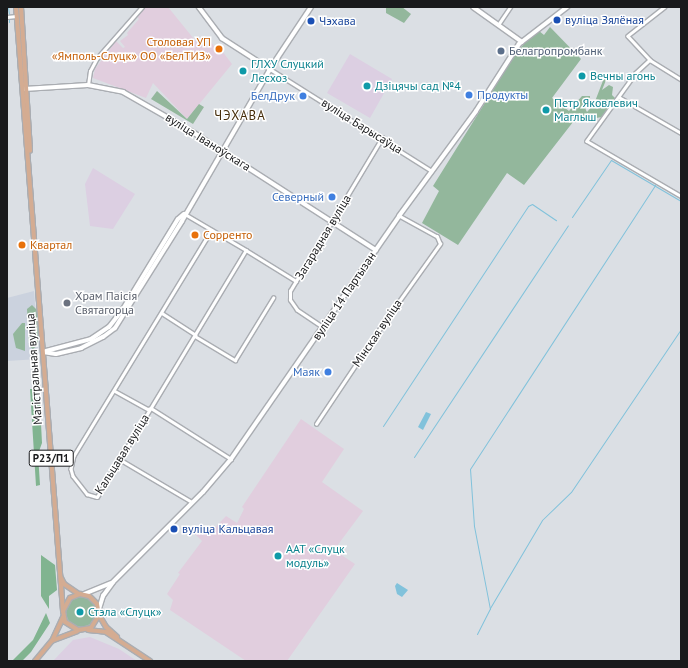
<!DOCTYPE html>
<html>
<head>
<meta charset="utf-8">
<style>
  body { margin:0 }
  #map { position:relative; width:688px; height:668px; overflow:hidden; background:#dbdfe4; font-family:"PT Sans",sans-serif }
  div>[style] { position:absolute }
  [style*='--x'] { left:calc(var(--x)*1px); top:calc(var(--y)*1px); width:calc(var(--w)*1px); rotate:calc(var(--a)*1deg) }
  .built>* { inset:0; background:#cbd2de }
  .industrial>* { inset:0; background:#e1cede }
  .education>* { inset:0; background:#dccfe2 }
  .green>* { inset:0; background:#93b79c }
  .round { border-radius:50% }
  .forest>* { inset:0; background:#81b490 }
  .water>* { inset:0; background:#81c2db }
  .stream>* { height:1px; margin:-0.5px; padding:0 0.5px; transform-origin:0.5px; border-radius:0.5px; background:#81c2db }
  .roads { filter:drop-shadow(1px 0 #aaadb2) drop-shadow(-1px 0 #aaadb2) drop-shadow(0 1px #aaadb2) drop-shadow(0 -1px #aaadb2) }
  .minor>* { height:2.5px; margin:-1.25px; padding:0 1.25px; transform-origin:1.25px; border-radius:1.25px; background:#fff }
  .tertiary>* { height:3.5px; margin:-1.75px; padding:0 1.75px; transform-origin:1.75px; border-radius:1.75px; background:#fff }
  .secondary>* { height:4px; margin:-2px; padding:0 2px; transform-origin:2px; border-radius:2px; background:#fff }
  .primary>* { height:4px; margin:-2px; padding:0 2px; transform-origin:2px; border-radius:2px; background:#d4ac92 }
  .dots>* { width:11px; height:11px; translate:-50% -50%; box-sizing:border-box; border:2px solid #fff; border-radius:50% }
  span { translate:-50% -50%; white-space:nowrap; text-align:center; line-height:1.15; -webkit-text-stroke:3px #fff; paint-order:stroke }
  .shield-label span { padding:1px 3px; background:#fff; border:1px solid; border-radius:3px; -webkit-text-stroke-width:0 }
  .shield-label { font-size:11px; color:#191a1c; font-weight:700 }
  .transit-label { font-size:12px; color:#164399 }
  .left { translate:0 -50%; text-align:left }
  .food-label { font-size:12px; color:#c56008 }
  .right { translate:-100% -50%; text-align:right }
  .service-label { font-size:12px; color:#4e5e75 }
  .culture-label { font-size:12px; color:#0d838f }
  .shop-label { font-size:12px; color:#366cbe }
  .street-label { font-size:12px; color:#191a1c }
  .worship-label { font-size:12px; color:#5b616d }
  .neighbourhood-label { font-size:13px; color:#452c09; letter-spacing:1px }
  .frame { position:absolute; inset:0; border:8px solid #191a1c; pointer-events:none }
</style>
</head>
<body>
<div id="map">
  <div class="built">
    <div style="clip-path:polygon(34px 291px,39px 359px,7px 361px,7px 298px)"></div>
  </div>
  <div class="industrial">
    <div style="clip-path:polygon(146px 7px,168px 7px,198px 44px,201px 43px,204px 47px,211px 42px,216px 49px,219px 47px,232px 64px,187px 119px,153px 83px,146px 98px,93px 78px,95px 69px,116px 41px,123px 48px,125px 47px,120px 41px,128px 35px,127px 33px,139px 19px,137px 17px)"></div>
    <div style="clip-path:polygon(301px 419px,344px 449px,322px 482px,363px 511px,334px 550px,355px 564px,287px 661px,246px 661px,170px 610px,173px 600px,167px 594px,180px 574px,178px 573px,202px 541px,194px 533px,200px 524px,211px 532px,226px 516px,237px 523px,244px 509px,242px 507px)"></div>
  </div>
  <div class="education">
    <div style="clip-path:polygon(350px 54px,392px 79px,370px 118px,327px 93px)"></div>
    <div style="clip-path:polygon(93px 168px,135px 194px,113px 229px,90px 226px,85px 184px)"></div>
    <div style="clip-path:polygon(90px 637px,119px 649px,137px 661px,53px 661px,73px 640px)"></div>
  </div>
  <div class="green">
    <div style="clip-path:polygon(386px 7px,402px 7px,411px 14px,404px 23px,386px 13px)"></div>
    <div style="clip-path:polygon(550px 27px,581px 59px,552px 98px,569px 111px,582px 96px,590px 96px,590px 101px,584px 106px,587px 112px,594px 104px,604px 78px,606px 80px,602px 90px,609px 85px,613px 87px,612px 95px,616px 99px,602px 117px,573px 122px,524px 185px,507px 173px,458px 245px,422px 223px,439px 191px,433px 186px,518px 50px,536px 32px,539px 31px,544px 35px)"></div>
    <div style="clip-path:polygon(157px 91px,187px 119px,199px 104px,204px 107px,193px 124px,151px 99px)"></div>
    <div style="clip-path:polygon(32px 305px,37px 310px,38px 345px,33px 349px,29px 346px,27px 309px)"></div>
    <div style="clip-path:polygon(22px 323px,25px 323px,25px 351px,16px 348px,14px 339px,13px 334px)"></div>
    <div class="round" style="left:66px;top:597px;width:30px;height:30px"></div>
  </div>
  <div class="forest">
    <div style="clip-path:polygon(30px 389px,32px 389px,40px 404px,42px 443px,38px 454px,40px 485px,36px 486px)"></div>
    <div style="clip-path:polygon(41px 555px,55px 565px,57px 590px,49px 596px,49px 609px,41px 596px)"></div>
    <div style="clip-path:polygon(46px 613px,50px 623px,31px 652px,22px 661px,12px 661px,33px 640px)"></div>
  </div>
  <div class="water">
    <div style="clip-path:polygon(426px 412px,431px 414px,423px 430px,418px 427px)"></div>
    <div style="clip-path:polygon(397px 583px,408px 590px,402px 597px,397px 594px,395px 586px)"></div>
  </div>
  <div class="stream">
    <div style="--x:8;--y:7;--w:7;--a:82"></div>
    <div style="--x:9;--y:19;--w:3;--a:90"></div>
    <div style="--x:572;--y:217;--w:69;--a:-55.6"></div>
    <div style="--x:611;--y:160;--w:81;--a:30.4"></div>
    <div style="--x:383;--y:426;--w:263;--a:-56.6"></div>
    <div style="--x:528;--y:206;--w:4;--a:-27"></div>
    <div style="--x:532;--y:204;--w:29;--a:34"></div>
    <div style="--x:414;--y:457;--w:278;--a:-56.4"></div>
    <div style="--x:490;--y:608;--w:102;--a:-59.4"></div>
    <div style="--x:542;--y:520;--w:40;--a:-44"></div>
    <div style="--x:571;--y:492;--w:197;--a:-56"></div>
    <div style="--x:477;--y:634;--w:28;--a:-63"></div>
    <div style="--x:490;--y:609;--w:85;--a:-100.9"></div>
    <div style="--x:474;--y:526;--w:57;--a:-94"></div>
    <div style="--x:470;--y:469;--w:339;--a:-56.9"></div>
  </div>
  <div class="roads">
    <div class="minor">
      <div style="--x:665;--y:7;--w:47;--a:141.9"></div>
      <div style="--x:628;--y:36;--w:33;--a:47"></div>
      <div style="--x:650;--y:60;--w:36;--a:32"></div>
      <div style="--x:7;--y:17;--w:9;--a:-6"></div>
      <div style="--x:498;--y:25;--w:22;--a:-56"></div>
      <div style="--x:650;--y:60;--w:19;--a:137"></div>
      <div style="--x:636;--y:73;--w:84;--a:125.8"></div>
      <div style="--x:587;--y:141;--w:109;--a:30.3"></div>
      <div style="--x:270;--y:69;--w:191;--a:32.2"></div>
      <div style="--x:88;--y:85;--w:14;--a:-82"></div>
      <div style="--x:90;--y:71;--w:15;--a:-62"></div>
      <div style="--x:97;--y:58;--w:68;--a:-48.6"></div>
      <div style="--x:619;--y:97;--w:72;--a:30.1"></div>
      <div style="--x:185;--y:214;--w:71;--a:30.5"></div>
      <div style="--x:212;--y:230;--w:265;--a:121.4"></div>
      <div style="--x:74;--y:456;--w:13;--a:103"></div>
      <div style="--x:71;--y:469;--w:7;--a:74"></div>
      <div style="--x:73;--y:476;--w:23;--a:52"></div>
      <div style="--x:87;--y:494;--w:10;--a:17"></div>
      <div style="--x:97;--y:497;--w:288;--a:-58.9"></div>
      <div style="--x:246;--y:250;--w:59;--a:31.8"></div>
      <div style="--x:162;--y:313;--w:40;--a:32.9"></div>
      <div style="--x:322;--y:327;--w:30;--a:-146"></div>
      <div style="--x:297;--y:310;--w:12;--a:-125"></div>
      <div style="--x:290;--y:300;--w:9;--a:-90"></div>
      <div style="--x:290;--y:291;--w:179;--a:-59"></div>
      <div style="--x:195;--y:336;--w:47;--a:31"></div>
      <div style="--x:235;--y:360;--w:73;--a:-58.5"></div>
      <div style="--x:115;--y:391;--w:38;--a:29"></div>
      <div style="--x:148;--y:409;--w:3;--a:-18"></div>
      <div style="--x:151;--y:408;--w:95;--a:32.5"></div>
      <div style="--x:316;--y:424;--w:124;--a:-56.2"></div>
      <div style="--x:385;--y:321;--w:95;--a:-54.5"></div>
      <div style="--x:440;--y:244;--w:8;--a:-113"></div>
      <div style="--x:437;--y:237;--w:43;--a:-151.1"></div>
      <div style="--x:121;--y:460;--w:82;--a:30.6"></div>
    </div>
    <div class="tertiary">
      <div style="--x:199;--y:7;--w:39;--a:53"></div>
      <div style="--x:222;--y:38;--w:57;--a:32.9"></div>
    </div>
    <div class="secondary">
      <div style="--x:473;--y:7;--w:60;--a:35.5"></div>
      <div style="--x:24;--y:89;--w:64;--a:-3.6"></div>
      <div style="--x:88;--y:85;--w:36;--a:11"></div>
      <div style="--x:123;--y:92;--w:78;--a:29.8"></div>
      <div style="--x:191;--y:131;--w:220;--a:32.8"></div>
      <div style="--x:46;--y:351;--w:47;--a:-14.9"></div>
      <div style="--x:91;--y:339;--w:22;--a:-34"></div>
      <div style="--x:109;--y:327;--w:23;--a:-52"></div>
      <div style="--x:123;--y:309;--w:105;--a:-58.6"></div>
      <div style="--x:178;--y:219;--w:8;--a:-40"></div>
      <div style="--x:43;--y:352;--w:13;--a:9"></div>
      <div style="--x:56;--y:354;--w:26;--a:-13"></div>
      <div style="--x:81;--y:348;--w:25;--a:-27"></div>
      <div style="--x:103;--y:337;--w:15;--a:-37"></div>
      <div style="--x:115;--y:328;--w:126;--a:-57.9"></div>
      <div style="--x:182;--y:221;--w:176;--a:-59.9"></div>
      <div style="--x:270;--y:69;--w:74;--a:-56.5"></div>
      <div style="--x:84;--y:594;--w:29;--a:-22"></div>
      <div style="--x:99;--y:609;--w:14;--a:-73"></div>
      <div style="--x:103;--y:596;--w:17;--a:-54"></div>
      <div style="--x:113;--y:582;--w:127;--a:-45"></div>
      <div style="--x:203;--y:492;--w:43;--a:-49.7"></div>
      <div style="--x:231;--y:459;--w:295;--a:-55.3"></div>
      <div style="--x:399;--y:216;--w:130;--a:-53.7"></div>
      <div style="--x:476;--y:111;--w:80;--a:-57.3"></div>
      <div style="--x:519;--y:44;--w:61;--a:-37.6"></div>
    </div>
    <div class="primary">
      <div style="--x:16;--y:7;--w:606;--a:85.55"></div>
      <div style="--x:21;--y:7;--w:144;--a:86.4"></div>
      <div style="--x:61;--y:578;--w:7;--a:63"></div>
      <div style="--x:64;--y:584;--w:18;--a:34"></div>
      <div style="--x:99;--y:615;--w:15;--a:122"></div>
      <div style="--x:91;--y:628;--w:13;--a:171"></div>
      <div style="--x:78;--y:630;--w:15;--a:-148"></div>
      <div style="--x:65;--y:622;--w:11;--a:-100"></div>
      <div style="--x:63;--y:611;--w:15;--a:-62"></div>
      <div style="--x:70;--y:598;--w:11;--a:-22"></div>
      <div style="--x:80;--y:594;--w:9;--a:13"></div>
      <div style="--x:89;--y:596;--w:11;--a:45"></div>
      <div style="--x:97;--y:604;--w:11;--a:80"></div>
      <div style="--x:99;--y:615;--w:14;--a:60"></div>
      <div style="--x:106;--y:627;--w:15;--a:42"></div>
      <div style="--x:88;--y:630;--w:18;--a:6"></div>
      <div style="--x:106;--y:632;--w:53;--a:33.4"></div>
      <div style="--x:54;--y:640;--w:25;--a:-21"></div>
      <div style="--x:35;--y:661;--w:26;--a:-50"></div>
      <div style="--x:52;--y:641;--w:26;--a:-65"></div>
    </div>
  </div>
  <div class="dots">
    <div style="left:557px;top:20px;background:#1a4fb4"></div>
    <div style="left:311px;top:21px;background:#1a4fb4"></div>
    <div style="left:219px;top:49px;background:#e8710a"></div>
    <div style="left:501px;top:51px;background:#5c6f8a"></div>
    <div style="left:243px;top:71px;background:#0f9aa8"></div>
    <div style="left:582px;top:76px;background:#0f9aa8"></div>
    <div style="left:367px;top:86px;background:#0f9aa8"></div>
    <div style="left:469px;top:95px;background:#3f7fe0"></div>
    <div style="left:303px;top:96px;background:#3f7fe0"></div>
    <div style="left:546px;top:110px;background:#0f9aa8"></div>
    <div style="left:332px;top:197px;background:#3f7fe0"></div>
    <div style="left:195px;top:235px;background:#e8710a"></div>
    <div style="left:22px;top:245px;background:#e8710a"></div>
    <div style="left:67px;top:303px;background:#6b7280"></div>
    <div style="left:328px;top:372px;background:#3f7fe0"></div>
    <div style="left:174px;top:529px;background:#1a4fb4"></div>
    <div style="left:278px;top:556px;background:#0f9aa8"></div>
    <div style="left:80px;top:612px;background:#0f9aa8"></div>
  </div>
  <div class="shield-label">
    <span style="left:51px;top:458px">Р23/П1</span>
  </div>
  <div class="transit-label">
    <span class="left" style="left:565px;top:20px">вуліца Зялёная</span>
    <span class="left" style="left:319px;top:21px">Чэхава</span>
    <span class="left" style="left:182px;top:529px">вуліца Кальцавая</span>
  </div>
  <div class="food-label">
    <span class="right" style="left:211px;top:49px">Столовая УП<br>«Ямполь-Слуцк» ОО «БелТИЗ»</span>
    <span class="left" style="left:203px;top:235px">Сорренто</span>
    <span class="left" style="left:30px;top:245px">Квартал</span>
  </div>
  <div class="service-label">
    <span class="left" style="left:509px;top:51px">Белагропромбанк</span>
  </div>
  <div class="culture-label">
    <span class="left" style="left:251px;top:71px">ГЛХУ Слуцкий<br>Лесхоз</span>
    <span class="left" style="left:590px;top:76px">Вечны агонь</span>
    <span class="left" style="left:375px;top:86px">Дзіцячы сад №4</span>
    <span class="left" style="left:554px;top:110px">Петр Яковлевич<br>Маглыш</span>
    <span class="left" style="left:286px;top:556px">ААТ «Слуцк<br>модуль»</span>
    <span class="left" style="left:88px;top:612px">Стэла «Слуцк»</span>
  </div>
  <div class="shop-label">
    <span class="left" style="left:477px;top:95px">Продукты</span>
    <span class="right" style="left:295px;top:96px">БелДрук</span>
    <span class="right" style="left:324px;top:197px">Северный</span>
    <span class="right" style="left:320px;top:372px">Маяк</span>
  </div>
  <div class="street-label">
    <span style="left:362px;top:126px;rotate:32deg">вуліца Барысаўца</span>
    <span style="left:208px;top:142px;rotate:32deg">вуліца Іваноўскага</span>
    <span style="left:323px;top:237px;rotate:-59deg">Загарадная вуліца</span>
    <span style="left:344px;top:296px;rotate:-56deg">вуліца 14 Партызан</span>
    <span style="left:377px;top:333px;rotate:-56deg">Мінская вуліца</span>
    <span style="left:34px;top:369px;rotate:-94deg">Магістральная вуліца</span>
    <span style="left:122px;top:454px;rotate:-58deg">Кальцавая вуліца</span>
  </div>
  <div class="worship-label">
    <span class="left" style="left:75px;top:303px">Храм Паісія<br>Святагорца</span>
  </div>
  <div class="neighbourhood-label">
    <span style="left:240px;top:116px">ЧЭХАВА</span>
  </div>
  <div class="frame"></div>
</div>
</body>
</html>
